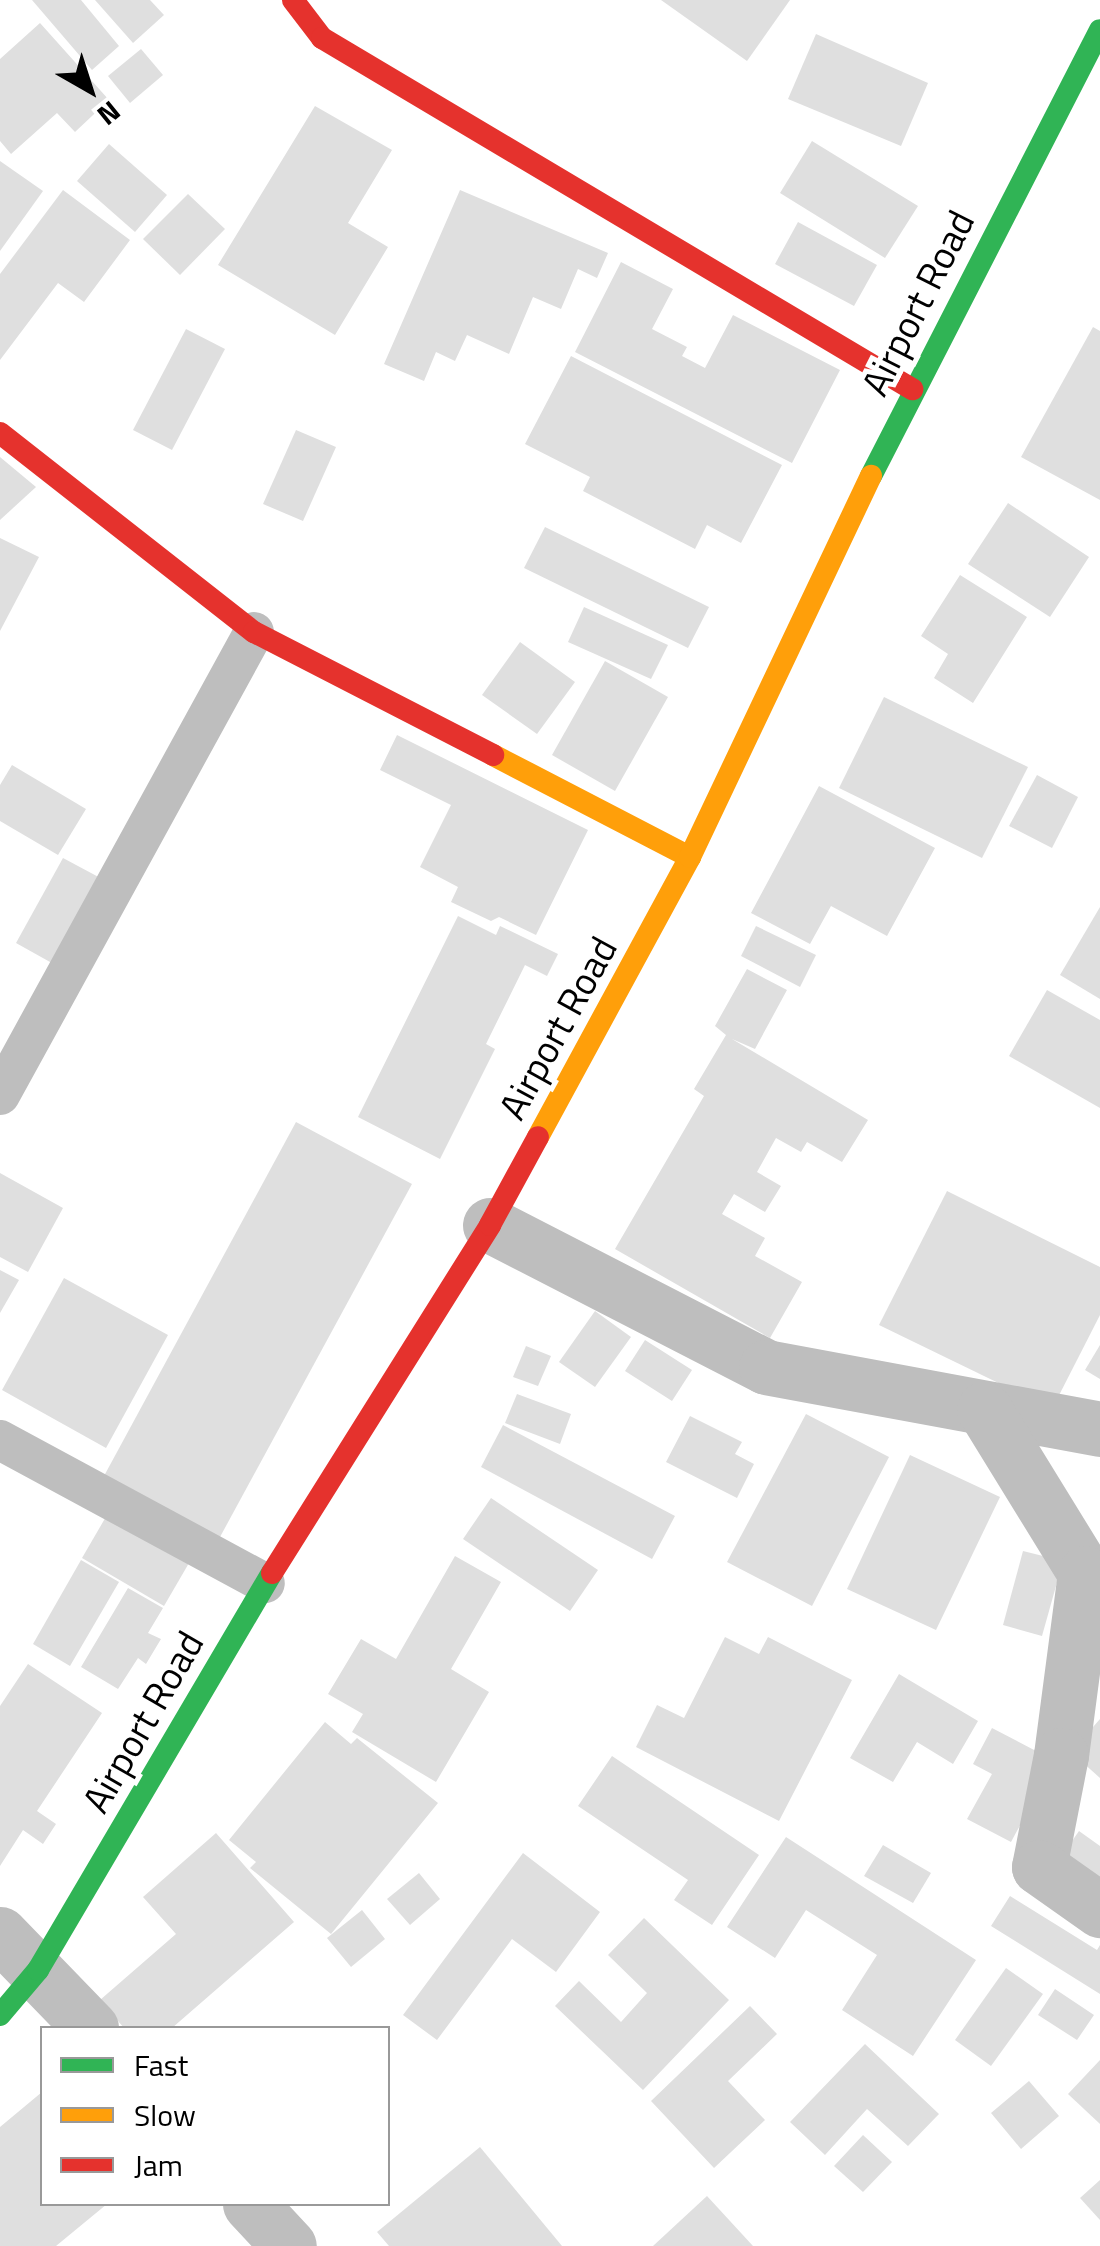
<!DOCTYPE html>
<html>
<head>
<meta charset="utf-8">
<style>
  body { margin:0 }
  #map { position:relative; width:1100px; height:2246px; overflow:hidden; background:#fff; font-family:"Titillium Web",sans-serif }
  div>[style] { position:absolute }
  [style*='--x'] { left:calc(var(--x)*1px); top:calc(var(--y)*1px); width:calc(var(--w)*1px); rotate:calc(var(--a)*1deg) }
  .building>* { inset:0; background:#dfdfdf }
  .lane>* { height:40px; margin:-20px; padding:0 20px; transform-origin:20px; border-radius:20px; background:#bebebe }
  .street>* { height:55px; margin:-27.5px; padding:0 27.5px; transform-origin:27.5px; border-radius:27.5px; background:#bebebe }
  .fast>* { height:22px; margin:-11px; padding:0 11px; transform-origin:11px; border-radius:11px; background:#30b455 }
  .slow>* { height:22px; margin:-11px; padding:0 11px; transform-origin:11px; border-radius:11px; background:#ff9f0a }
  .jam>* { height:22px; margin:-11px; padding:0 11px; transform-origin:11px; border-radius:11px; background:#e5322d }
  span { translate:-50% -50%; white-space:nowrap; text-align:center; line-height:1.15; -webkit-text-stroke:10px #fff; paint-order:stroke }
  .street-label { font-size:38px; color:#000 }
  .legend { position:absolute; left:40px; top:2026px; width:350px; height:180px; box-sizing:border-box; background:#fff; border:2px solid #999; margin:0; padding:12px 18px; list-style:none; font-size:30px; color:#000 }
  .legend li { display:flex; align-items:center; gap:20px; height:50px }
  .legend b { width:50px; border:2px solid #999 }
  .north { position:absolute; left:40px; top:40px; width:100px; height:100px; -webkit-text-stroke:8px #fff; paint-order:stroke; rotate:141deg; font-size:28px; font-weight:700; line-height:40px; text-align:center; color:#000 }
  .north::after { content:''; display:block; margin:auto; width:35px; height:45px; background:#000; clip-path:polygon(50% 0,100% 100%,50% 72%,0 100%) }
</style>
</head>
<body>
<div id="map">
  <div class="building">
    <div style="clip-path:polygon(32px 0,81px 0,119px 46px,92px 70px)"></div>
    <div style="clip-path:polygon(95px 0,150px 0,164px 15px,133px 43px)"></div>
    <div style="clip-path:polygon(661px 0,790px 0,747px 61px)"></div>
    <div style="clip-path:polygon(40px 23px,109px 100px,75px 132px,57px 113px,11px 154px,0 141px,0 59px)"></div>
    <div style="clip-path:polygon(816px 34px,928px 83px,901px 146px,788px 99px)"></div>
    <div style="clip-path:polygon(141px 49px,163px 75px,130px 103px,108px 76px)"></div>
    <div style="clip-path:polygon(315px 106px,392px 150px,348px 223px,388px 247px,335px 335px,218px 265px)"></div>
    <div style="clip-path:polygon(812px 141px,918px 206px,885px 258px,780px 193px)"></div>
    <div style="clip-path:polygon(109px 144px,167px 195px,135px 232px,77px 181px)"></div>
    <div style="clip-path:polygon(0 161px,43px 191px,0 251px)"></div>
    <div style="clip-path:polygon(63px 190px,130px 240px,84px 302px,58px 283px,0 360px,0 274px)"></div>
    <div style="clip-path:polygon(460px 190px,608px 253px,597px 278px,578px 269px,561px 309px,533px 297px,509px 354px,467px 335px,455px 361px,436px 352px,424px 381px,384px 364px)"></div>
    <div style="clip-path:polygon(188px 194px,225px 229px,180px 275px,143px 239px)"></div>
    <div style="clip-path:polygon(798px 222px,877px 265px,854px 306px,775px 264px)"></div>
    <div style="clip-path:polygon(621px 262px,673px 289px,652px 329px,687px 347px,682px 356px,705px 368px,733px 315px,840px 370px,792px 463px,575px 352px)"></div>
    <div style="clip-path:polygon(1093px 327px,1100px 331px,1100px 500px,1021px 457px)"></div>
    <div style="clip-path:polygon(186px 329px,225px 349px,172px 450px,133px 430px)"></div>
    <div style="clip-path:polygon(571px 356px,782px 465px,741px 543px,707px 525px,695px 549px,583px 491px,590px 477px,525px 444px)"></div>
    <div style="clip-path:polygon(296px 430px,336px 447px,303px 521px,263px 504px)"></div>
    <div style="clip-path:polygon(0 457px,36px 487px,0 520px)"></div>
    <div style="clip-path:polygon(1008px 503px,1089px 557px,1050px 617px,968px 564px)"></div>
    <div style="clip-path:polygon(545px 527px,709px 607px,688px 648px,524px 568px)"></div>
    <div style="clip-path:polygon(0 538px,39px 557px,0 631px)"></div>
    <div style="clip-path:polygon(960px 575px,1027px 617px,973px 703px,934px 678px,948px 654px,921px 636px)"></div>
    <div style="clip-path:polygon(584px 607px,668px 645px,651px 679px,568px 642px)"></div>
    <div style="clip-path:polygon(520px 642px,575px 682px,537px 734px,482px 695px)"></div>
    <div style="clip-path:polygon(605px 661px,668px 697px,615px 791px,552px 755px)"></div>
    <div style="clip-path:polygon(884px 697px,1028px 767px,982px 858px,839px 788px)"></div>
    <div style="clip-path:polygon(397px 735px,588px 830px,536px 935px,499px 917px,491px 921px,451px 902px,458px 887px,420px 867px,451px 805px,380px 770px)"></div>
    <div style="clip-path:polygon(12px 765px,86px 809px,58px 855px,0 821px,0 785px)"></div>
    <div style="clip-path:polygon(1037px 775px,1078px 797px,1052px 848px,1009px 826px)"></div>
    <div style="clip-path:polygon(819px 786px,935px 848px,887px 936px,831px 906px,810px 944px,751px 913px)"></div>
    <div style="clip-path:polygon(63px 858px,106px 881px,59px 967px,16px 943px)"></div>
    <div style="clip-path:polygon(1100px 907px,1100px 999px,1060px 975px)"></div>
    <div style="clip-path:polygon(458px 916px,496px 935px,500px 926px,558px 954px,547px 976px,525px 965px,486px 1044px,495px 1049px,440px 1159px,358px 1117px)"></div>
    <div style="clip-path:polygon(756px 926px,816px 955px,800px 987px,741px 956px)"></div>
    <div style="clip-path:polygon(747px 969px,787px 990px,755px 1049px,732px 1039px,868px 1120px,842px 1162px,807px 1142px,801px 1152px,776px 1138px,757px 1172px,781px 1186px,765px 1212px,734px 1194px,722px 1214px,765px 1238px,755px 1256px,802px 1282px,770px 1338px,615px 1249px,704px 1096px,694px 1089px,726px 1035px,715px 1026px)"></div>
    <div style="clip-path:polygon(1047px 990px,1100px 1020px,1100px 1108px,1009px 1056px)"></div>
    <div style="clip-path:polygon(296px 1122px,412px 1184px,220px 1537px,104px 1476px)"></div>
    <div style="clip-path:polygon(0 1173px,63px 1208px,28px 1272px,0 1257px)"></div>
    <div style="clip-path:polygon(947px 1191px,1100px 1267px,1100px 1315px,1052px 1409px,879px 1325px)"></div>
    <div style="clip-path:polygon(0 1270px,19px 1280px,0 1313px)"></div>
    <div style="clip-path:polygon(64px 1278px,168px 1335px,106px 1448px,2px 1390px)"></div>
    <div style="clip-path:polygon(595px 1311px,631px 1337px,595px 1387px,559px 1362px)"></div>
    <div style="clip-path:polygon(645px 1340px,692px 1370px,672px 1401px,625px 1371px)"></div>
    <div style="clip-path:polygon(1100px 1345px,1100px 1379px,1085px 1370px)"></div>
    <div style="clip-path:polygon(526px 1346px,551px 1356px,538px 1386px,513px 1377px)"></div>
    <div style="clip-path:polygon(517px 1394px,571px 1414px,560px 1444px,505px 1423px)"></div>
    <div style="clip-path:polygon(806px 1414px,889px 1457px,812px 1606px,727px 1562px)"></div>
    <div style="clip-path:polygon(690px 1416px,742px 1442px,735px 1454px,754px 1464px,737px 1498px,666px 1462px)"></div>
    <div style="clip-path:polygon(503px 1425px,675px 1516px,652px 1559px,481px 1467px)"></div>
    <div style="clip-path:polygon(910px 1455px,1000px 1497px,936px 1630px,847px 1589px)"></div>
    <div style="clip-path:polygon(491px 1498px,598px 1570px,570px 1611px,463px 1539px)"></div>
    <div style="clip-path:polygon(107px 1515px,189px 1563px,164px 1606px,82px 1558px)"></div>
    <div style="clip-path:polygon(1023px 1551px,1063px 1561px,1042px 1636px,1003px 1625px)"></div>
    <div style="clip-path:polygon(455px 1556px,501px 1582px,451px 1669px,489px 1692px,436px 1782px,352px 1732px,363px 1714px,328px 1694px,361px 1639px,396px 1659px)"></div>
    <div style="clip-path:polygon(81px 1560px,119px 1582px,70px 1666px,33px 1644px)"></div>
    <div style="clip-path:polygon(128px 1588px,163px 1608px,148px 1633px,161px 1639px,146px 1664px,138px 1658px,118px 1689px,81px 1667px)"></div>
    <div style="clip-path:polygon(725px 1637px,759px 1654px,768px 1637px,852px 1680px,779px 1821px,636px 1747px,657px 1705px,684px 1718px)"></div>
    <div style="clip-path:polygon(28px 1664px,102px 1713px,37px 1811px,56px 1824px,43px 1844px,23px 1830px,0 1866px,0 1706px)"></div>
    <div style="clip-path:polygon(899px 1674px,978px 1721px,953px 1764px,917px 1742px,893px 1782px,850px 1758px)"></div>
    <div style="clip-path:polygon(1100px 1719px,1100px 1778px,1071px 1752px)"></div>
    <div style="clip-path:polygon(325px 1722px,351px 1744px,357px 1738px,438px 1803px,331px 1934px,250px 1868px,256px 1862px,229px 1840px)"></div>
    <div style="clip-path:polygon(992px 1728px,1055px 1761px,1011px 1842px,967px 1819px,992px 1774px,973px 1764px)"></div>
    <div style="clip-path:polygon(612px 1756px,759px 1855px,712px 1925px,674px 1900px,688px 1880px,578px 1806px)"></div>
    <div style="clip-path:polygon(1079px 1831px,1100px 1846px,1100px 1896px,1056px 1864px)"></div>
    <div style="clip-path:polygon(216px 1833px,294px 1922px,172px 2028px,124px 2028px,100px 2000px,176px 1934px,143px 1897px)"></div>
    <div style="clip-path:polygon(786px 1837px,976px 1960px,913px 2056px,842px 2010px,877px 1955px,806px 1910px,775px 1958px,727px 1927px)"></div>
    <div style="clip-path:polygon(883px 1845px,931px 1873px,913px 1903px,864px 1876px)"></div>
    <div style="clip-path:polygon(523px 1853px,600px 1912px,556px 1972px,512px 1939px,437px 2040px,403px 2015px)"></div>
    <div style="clip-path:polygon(419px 1873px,440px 1899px,410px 1925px,387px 1899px)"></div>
    <div style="clip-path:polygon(1010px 1896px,1097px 1950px,1100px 1945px,1100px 1994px,991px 1926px)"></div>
    <div style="clip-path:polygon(362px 1910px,385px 1939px,351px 1967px,327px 1938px)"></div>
    <div style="clip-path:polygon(644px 1918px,729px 2000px,643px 2090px,555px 2006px,579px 1981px,621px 2022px,647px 1993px,608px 1955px)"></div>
    <div style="clip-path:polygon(1006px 1968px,1043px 1994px,991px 2066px,955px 2040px)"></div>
    <div style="clip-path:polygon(1055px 1989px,1094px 2015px,1077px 2040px,1038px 2015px)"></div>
    <div style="clip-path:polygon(750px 2006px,777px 2034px,728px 2081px,765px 2120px,714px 2168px,651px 2101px)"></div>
    <div style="clip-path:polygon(865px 2044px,939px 2114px,908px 2146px,867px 2109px,825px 2155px,790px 2122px)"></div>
    <div style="clip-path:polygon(1100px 2060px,1100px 2124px,1068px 2094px)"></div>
    <div style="clip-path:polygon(1029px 2081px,1059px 2116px,1021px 2149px,991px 2113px)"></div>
    <div style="clip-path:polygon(42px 2092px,42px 2204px,107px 2204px,56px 2246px,0 2246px,0 2127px)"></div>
    <div style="clip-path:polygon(863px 2135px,892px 2162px,863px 2192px,834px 2166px)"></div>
    <div style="clip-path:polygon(480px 2147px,562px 2246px,389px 2246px,377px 2232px)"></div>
    <div style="clip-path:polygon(1100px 2180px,1100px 2220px,1080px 2198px)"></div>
    <div style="clip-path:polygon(707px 2196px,753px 2246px,653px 2246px)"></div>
  </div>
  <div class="lane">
    <div style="--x:0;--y:1095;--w:528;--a:-61.25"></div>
    <div style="--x:0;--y:1440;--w:301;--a:28.4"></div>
  </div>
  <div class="street">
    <div style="--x:490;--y:1225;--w:310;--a:27.2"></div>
    <div style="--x:766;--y:1367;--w:340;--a:10.5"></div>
    <div style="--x:984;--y:1409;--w:193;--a:58.4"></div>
    <div style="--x:1085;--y:1573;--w:184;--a:97.5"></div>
    <div style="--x:1061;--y:1755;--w:114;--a:101.1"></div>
    <div style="--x:1039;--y:1867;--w:75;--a:35.2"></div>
    <div style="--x:0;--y:1934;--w:131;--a:45.9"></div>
    <div style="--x:250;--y:2204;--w:57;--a:47.1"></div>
  </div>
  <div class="fast">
    <div style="--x:871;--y:476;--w:501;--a:-62.82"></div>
    <div style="--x:0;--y:2015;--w:59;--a:-49.8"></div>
    <div style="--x:38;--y:1970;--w:461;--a:-59.5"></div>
  </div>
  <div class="slow">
    <div style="--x:493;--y:755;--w:222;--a:27.4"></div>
    <div style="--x:538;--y:1137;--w:319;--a:-61.5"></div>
    <div style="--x:690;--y:857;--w:422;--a:-64.6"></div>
  </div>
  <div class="jam">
    <div style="--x:293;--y:0;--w:48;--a:52.7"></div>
    <div style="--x:322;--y:38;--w:687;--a:30.75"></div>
    <div style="--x:0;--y:433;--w:323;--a:38.1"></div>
    <div style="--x:254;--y:632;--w:269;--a:27.2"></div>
    <div style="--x:272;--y:1573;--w:411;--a:-57.9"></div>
    <div style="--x:490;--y:1225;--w:100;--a:-61.4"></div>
  </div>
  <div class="street-label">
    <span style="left:918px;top:303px;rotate:-63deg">Airport Road</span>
    <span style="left:558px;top:1028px;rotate:-61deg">Airport Road</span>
    <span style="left:143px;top:1722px;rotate:-60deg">Airport Road</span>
  </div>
  <ul class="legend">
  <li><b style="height:12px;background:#30b455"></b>Fast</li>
  <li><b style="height:12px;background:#ff9f0a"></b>Slow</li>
  <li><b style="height:12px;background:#e5322d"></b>Jam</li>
  </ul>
  <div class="north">N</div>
</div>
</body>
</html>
